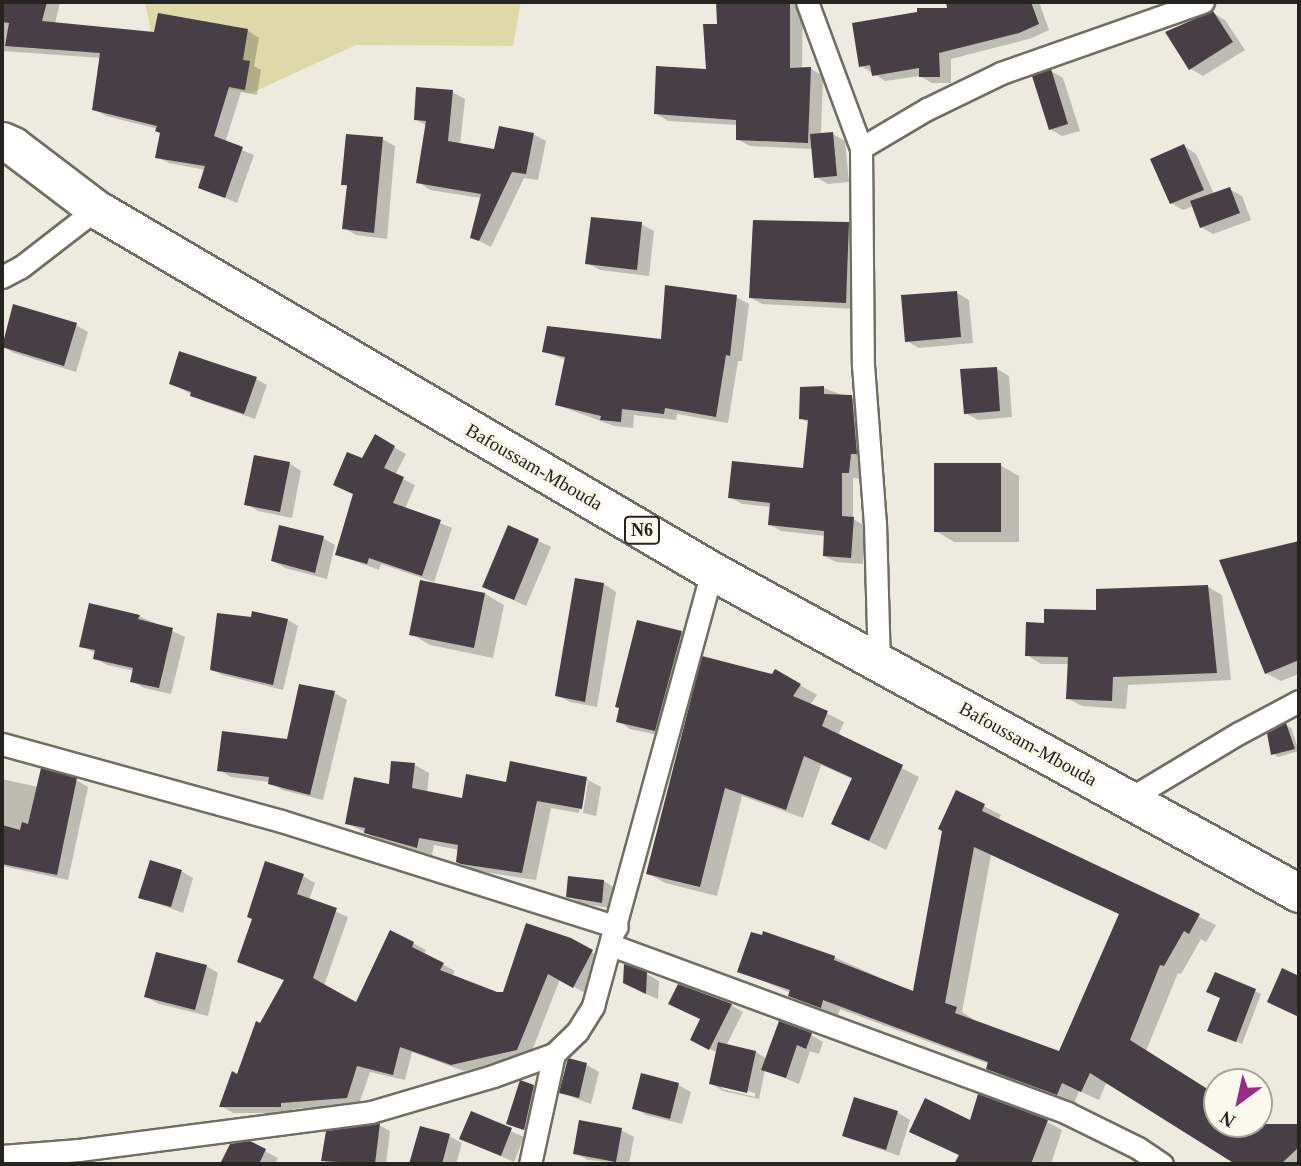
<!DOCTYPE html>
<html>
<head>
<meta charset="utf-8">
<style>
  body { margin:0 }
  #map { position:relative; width:1301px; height:1166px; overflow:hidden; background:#edebdf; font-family:"Times New Roman",serif }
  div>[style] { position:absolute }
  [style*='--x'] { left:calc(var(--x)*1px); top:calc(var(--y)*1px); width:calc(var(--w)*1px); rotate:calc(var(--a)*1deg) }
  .green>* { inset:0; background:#dfd9a9 }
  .shadow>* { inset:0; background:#0003 }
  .building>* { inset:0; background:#483f46 }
  .roads { filter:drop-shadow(2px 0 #6f6e63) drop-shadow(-2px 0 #6f6e63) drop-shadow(0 2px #6f6e63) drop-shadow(0 -2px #6f6e63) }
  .street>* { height:21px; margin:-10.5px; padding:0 10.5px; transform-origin:10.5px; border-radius:10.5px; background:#fff }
  .highway>* { height:37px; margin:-18.5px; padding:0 18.5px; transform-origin:18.5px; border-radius:18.5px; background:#fff }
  span { translate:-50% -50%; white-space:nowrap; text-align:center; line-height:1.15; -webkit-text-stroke:7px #faf9ec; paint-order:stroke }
  .shield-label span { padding:2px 5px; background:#faf9ec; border:2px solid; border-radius:5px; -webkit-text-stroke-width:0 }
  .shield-label { font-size:18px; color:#252420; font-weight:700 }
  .street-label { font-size:19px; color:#252420 }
  .frame { position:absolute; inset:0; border:4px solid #252420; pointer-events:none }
  .north { position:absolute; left:1203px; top:1068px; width:70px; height:70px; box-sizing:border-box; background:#faf9ec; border:2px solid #a5a49a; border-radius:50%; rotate:213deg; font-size:19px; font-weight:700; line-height:28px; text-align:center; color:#252420 }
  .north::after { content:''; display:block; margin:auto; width:24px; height:32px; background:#9a2a89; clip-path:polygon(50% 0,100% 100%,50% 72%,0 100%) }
</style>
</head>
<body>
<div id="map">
  <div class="green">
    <div style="clip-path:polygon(145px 2px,521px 2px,513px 46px,356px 45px,251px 93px,160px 76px)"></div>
  </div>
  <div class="shadow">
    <div style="clip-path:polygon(2px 2px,60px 2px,55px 24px,156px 34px,159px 15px,248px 31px,259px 38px,254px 66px,261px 70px,257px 95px,241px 92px,225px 143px,254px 155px,237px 203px,200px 187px,206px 170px,169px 163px,157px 157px,161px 133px,158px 129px,106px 116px,94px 109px,101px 58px,2px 51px)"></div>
    <div style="clip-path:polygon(718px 2px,803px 2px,802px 69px,810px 68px,823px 76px,821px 135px,833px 134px,845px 141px,849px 182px,828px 184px,816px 177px,813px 149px,750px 146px,737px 139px,738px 125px,668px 121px,655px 113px,708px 71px,719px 25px)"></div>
    <div style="clip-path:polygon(952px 2px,1039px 2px,1049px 30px,1032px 38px,951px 59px,951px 83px,932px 83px,920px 76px,885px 81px,861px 66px,950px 9px,948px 3px)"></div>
    <div style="clip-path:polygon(1213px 13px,1225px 20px,1245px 50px,1203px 76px,1191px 69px)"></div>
    <div style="clip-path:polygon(1051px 71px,1063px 78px,1080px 131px,1062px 136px,1050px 129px)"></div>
    <div style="clip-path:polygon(452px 92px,465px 99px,460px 145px,496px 151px,533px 134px,546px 141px,538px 180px,524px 178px,491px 247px,472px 237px,481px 198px,430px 190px,418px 182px,427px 126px,415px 119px)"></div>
    <div style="clip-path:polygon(382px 139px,395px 146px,387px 239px,356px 235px,344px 228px,349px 187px,343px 184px)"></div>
    <div style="clip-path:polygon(1184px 146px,1196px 154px,1214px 194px,1229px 189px,1242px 196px,1251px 220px,1213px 234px,1201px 227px,1193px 206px,1183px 210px,1171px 203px)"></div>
    <div style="clip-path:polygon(641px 224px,654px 231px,649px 276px,600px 270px,587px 263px)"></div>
    <div style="clip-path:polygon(848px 224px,860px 230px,857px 309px,762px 304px,750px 297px)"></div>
    <div style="clip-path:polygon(957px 293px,969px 300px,973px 343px,919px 348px,907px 341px)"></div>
    <div style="clip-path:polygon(736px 297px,749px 304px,742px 361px,738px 361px,728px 423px,677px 414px,676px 420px,634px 415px,633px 428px,614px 426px,557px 405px,566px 360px,544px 351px,663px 341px)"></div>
    <div style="clip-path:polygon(14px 306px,76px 325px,88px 332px,76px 372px,14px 353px,2px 346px)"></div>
    <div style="clip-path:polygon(997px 369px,1009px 376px,1012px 417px,978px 420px,965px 413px)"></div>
    <div style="clip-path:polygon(256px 379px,267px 385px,255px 419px,203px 401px,171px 383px)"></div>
    <div style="clip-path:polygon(824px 388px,863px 403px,860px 479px,853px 478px,853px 519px,865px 526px,863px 564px,836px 562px,824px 556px,826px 536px,781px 531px,769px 524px,771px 507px,742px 504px,730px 497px,805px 470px,809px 423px,801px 418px,801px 389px)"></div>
    <div style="clip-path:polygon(375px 437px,406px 454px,395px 475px,415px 485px,405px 509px,452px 528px,434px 582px,381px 564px,379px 570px,338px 555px,355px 495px,335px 485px,362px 460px)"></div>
    <div style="clip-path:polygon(289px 463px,301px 471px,292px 518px,258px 511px,246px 504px)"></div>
    <div style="clip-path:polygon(1000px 465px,1019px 476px,1019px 542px,954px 542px,936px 531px)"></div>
    <div style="clip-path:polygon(509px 527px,551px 547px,526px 606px,484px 586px)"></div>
    <div style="clip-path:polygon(323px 538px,335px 545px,327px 579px,285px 568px,273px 561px)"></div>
    <div style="clip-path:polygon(1299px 542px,1299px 674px,1281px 681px,1266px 673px,1221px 561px)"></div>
    <div style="clip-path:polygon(421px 582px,485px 594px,504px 605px,493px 658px,430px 645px,411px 634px)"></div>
    <div style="clip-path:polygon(604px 584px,616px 592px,597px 707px,570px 702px,557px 695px)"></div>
    <div style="clip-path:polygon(1208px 587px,1222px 595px,1231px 680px,1128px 685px,1126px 709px,1082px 706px,1067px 698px,1069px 664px,1041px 664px,1027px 655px,1046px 625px)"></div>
    <div style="clip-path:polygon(253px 613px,288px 620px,298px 626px,283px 690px,222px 675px,212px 669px)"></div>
    <div style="clip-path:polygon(139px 616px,185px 637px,171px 694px,144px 688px,132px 681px,134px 671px,107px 665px,95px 658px,96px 653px,81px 646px)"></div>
    <div style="clip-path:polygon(681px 633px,694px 640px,667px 737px,630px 729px,618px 721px)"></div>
    <div style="clip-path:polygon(776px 671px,817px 695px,810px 705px,844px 722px,838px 736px,919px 777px,886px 850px,833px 823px,853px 779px,821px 765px,803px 818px,742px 796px,717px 896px,665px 883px,648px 873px)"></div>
    <div style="clip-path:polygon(334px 693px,347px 700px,323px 800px,282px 790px,270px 782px,231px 777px,219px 770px,288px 741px)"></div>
    <div style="clip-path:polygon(1286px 725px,1291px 728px,1299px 751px,1278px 757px,1273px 753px)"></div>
    <div style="clip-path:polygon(415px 765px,429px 773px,427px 793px,463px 800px,508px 784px,586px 779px,601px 787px,596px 816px,583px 813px,588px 781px,585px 781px,579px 813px,551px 808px,536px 880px,472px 870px,458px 861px,459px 850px,434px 845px,432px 855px,381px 841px,347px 823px)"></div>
    <div style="clip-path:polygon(2px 779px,38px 787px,76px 780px,88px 787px,68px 880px,2px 866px)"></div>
    <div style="clip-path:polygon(evenodd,957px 792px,1001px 815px,998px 821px,1216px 925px,1206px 942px,1201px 939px,1181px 974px,1178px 973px,1146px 1051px,1217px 1096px,1217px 1124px,1259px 1122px,1285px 1139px,1299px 1121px,1299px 1164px,1239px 1164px,1107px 1081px,1099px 1100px,1079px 1091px,1074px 1104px,1005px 1078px,988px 1068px,989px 1064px,840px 1009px,838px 1016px,806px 1005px,790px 995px,791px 993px,740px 971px,834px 957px,914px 993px,957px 792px,991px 855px,1121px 915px,1060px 1053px,972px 1021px,973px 1019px,962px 1012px,991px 855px)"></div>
    <div style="clip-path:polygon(181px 871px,193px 878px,183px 913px,140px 897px)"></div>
    <div style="clip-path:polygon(303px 876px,315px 883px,309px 900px,348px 917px,324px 986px,357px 1004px,391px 932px,426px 950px,424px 954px,455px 971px,452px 976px,497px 994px,504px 994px,570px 940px,604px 959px,585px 993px,560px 979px,530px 1056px,464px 1071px,412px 1052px,405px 1080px,370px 1072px,359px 1104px,293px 1109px,293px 1113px,233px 1113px,221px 1106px,285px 981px,239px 961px)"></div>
    <div style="clip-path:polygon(604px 881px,616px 889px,614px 909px,581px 903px,568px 896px)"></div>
    <div style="clip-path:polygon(206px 966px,218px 973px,208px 1016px,159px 1004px,146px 997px)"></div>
    <div style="clip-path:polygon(647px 974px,659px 981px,658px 999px,637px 990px)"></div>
    <div style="clip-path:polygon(1255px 991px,1261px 994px,1242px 1044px,1215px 1033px)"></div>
    <div style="clip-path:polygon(evenodd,731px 1005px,743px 1012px,726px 1046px,756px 1052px,767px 1059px,811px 1035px,823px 1042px,819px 1054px,810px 1051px,799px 1084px,765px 1070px,759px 1099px,723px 1091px,711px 1083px,718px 1053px,704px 1046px,731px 1005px,722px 1085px,755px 1093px,755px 1097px,722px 1089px,722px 1085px)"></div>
    <div style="clip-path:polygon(587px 1065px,599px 1072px,591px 1104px,561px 1093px)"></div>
    <div style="clip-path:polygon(678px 1085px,691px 1092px,682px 1124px,646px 1115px,634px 1108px)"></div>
    <div style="clip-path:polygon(533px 1086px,546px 1094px,536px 1135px,508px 1123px)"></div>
    <div style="clip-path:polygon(897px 1112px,910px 1120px,899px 1156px,844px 1136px)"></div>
    <div style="clip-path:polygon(472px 1114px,524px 1137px,514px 1162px,461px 1138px)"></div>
    <div style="clip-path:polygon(971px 1122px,1047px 1122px,1062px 1130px,1051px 1164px,956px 1164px,960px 1156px,926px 1139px)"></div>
    <div style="clip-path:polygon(379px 1125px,390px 1131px,386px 1164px,330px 1164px,323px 1160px)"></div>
    <div style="clip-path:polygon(421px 1128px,449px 1136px,462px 1143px,456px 1164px,411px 1164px)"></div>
    <div style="clip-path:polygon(621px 1130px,634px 1137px,629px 1164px,588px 1160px,575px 1153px)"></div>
    <div style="clip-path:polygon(249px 1143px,278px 1158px,275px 1164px,222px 1164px,231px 1145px)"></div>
  </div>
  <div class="building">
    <div style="clip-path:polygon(2px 2px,47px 2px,42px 21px,154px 32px,158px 13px,248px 29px,243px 60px,250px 61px,245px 90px,229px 87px,214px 136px,243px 147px,225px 198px,198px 188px,205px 166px,155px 158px,160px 133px,155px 131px,157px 126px,92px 110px,100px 53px,5px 46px,9px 23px,2px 22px)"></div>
    <div style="clip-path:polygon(716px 2px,790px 2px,790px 68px,811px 67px,808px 143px,736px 140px,736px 120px,654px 114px,656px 66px,706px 69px,703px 24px,717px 24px)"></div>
    <div style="clip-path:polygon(946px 2px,1031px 2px,1039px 24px,1019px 33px,939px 53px,940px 77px,919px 77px,919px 68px,872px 76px,870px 65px,859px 67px,852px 23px,917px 12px,917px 8px,947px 8px)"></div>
    <div style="clip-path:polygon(1213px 11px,1233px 42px,1189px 70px,1165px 32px)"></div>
    <div style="clip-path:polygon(1051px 69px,1068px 124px,1049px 130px,1032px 76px)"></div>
    <div style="clip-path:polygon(416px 87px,453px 90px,448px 141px,494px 149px,499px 126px,534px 133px,526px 174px,512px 172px,479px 241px,470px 238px,481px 194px,416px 183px,426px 121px,414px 120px)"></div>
    <div style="clip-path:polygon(833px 132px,837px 176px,814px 178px,810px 134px)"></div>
    <div style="clip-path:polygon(346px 134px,383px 137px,374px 233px,342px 229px,347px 185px,341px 185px)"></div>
    <div style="clip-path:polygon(1184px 144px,1204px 190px,1170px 204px,1150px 159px)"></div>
    <div style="clip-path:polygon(1230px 187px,1240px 213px,1200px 228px,1190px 201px)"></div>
    <div style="clip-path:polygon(591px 217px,642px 222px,637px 270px,585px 264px)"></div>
    <div style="clip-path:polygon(753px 220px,849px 222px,846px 303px,749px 298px)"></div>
    <div style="clip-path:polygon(665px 285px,737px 295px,730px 356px,726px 355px,716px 417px,665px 408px,664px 414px,622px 409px,621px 422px,600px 420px,601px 416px,555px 405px,565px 357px,542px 352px,547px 326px,661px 339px)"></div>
    <div style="clip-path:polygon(957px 291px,961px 337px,905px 342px,901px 295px)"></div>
    <div style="clip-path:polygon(13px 304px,77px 323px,64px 366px,2px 347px)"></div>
    <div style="clip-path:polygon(179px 351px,257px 377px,244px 414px,190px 396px,191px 392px,169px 384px)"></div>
    <div style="clip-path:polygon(997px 367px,1000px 411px,964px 414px,960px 369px)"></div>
    <div style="clip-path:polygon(824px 386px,824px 394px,852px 395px,857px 454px,851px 454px,849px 473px,842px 473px,842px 516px,854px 517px,851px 558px,823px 556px,824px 531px,768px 525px,770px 503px,728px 498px,732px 461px,803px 468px,808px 420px,799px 419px,800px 387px)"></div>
    <div style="clip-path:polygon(375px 434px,395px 446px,384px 468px,404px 477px,393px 503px,441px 520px,422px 576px,369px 558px,367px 564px,335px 555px,353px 494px,333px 485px,347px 452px,362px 458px)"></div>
    <div style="clip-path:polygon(254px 455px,290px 462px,280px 512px,244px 505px)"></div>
    <div style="clip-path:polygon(934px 463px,1001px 463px,1001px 532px,934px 532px)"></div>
    <div style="clip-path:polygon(279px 525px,324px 536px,315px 573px,271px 561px)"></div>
    <div style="clip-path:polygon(508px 525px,539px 539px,514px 600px,482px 587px)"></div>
    <div style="clip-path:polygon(1299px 541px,1299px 660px,1265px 674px,1219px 560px)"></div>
    <div style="clip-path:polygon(575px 578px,604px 583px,585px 702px,555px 696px)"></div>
    <div style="clip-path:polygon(420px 580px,485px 593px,474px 648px,409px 635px)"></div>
    <div style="clip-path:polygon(1208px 585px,1217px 673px,1113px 677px,1112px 701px,1066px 699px,1068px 657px,1025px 656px,1026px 622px,1044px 623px,1044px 609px,1096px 610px,1096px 589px)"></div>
    <div style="clip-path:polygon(89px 603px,140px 615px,138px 619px,173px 628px,159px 688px,130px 682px,133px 668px,93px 659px,95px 650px,79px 647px)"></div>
    <div style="clip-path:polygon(252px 611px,288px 619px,273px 685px,210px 670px,217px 613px,251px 617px)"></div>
    <div style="clip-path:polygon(637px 620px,682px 631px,655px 731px,616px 722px,619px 708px,615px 707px)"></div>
    <div style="clip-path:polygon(702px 656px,772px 674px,775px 669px,801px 684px,793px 696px,828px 711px,822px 726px,903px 765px,869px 841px,831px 824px,852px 778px,804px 756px,786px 810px,725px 788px,700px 887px,646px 874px)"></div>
    <div style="clip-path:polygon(299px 684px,335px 691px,310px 795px,268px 784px,269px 777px,217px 771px,222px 731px,287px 739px)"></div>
    <div style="clip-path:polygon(1286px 723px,1295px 749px,1271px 755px,1267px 733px)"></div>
    <div style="clip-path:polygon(391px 761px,415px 763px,412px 788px,462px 798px,466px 774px,506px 782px,510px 761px,587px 777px,582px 809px,537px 801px,522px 873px,461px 864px,456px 862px,458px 845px,419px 838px,417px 848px,364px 833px,365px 828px,345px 824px,354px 777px,389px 784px)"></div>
    <div style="clip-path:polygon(41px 768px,77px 778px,57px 875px,2px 864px,2px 825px,20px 830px,22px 822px,28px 824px)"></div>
    <div style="clip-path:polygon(evenodd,956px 790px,985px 804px,982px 811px,1200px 914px,1189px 934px,1184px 931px,1164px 966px,1160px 965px,1130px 1040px,1217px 1095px,1217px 1124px,1299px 1124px,1299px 1147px,1281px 1164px,1235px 1164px,1090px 1073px,1081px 1092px,1062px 1083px,1057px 1095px,986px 1069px,988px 1062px,823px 1000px,821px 1008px,788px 996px,790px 990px,737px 972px,751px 932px,762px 935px,763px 931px,835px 956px,834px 960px,913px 991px,942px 831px,938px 829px,956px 790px,974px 847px,1119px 914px,1059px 1051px,955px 1013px,957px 1007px,945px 1003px,974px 847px)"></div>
    <div style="clip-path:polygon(150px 860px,182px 870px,171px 907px,138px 898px)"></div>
    <div style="clip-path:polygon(265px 861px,304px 874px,297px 894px,337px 908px,313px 978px,356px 1002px,390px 930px,414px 942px,412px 947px,444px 963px,440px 970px,497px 992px,503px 992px,526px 923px,571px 938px,593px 950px,573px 988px,548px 974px,517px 1050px,451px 1065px,400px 1047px,393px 1075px,357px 1066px,347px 1098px,281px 1103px,281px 1107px,219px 1107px,232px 1071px,237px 1074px,256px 1021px,260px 1023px,284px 980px,237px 962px,252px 919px,247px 917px)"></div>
    <div style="clip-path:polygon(568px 876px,604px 880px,602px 903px,566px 897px)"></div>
    <div style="clip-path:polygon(156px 952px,207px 965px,195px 1010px,144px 997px)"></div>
    <div style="clip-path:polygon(624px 964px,647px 972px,646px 994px,623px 983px)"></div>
    <div style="clip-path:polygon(1282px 968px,1299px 976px,1299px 1017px,1267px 1002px)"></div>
    <div style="clip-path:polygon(1215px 972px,1256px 989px,1236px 1042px,1207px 1031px,1220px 998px,1206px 992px)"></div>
    <div style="clip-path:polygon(678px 984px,732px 1004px,709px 1050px,690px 1040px,700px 1019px,668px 1004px)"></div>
    <div style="clip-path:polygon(779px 1021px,812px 1033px,806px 1049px,797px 1045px,786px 1078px,761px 1070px)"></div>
    <div style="clip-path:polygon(718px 1042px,756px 1051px,747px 1093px,709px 1084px)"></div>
    <div style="clip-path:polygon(568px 1058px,587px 1063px,579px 1098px,559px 1093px)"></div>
    <div style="clip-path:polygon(641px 1073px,679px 1083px,670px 1119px,632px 1109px)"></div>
    <div style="clip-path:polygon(520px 1080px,534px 1085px,524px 1130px,506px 1124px)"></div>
    <div style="clip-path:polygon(978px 1094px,1048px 1120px,1031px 1164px,954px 1164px,959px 1155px,909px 1132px,925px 1098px,970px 1120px)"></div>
    <div style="clip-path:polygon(854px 1097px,898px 1111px,886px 1150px,842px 1136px)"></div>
    <div style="clip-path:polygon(471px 1111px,512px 1128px,501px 1156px,459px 1139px)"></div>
    <div style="clip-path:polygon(579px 1120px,622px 1128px,616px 1162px,573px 1154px)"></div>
    <div style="clip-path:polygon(380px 1123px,375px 1164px,321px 1161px,326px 1131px)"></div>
    <div style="clip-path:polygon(420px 1126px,450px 1134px,442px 1164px,409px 1164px)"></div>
    <div style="clip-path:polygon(250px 1141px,266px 1149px,259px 1164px,220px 1164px,230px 1144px)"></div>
  </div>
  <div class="roads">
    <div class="street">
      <div style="--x:807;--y:2;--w:156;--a:69.7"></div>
      <div style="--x:861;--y:148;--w:217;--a:89.5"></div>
      <div style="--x:863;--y:365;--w:158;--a:85.7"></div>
      <div style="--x:875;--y:523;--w:139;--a:88.4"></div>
      <div style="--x:861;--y:148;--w:77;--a:-30.6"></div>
      <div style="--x:927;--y:109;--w:82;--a:-25.9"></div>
      <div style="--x:1001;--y:73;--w:214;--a:-19.4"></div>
      <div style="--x:2;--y:277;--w:21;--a:-28"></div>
      <div style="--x:21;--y:267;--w:95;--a:-37.7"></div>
      <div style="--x:2;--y:744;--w:289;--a:15.4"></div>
      <div style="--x:281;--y:821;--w:352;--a:17.5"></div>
      <div style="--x:1129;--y:799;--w:128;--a:-31"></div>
      <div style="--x:1239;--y:733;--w:68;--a:-28.1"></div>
      <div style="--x:611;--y:945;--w:486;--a:20.2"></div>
      <div style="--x:1067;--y:1113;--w:79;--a:26.2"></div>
      <div style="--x:1138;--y:1148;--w:29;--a:34"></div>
      <div style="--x:2;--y:1156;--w:77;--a:-4.5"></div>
      <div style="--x:79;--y:1150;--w:294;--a:-7.4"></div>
      <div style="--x:371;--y:1112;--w:127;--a:-16.4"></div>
      <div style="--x:493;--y:1076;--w:65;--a:-19.8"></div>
      <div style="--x:554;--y:1054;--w:32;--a:-44"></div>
      <div style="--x:577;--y:1032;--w:31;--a:-58"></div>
      <div style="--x:593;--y:1006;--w:451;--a:-74.7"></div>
      <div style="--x:530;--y:1164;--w:113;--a:-77.7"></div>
    </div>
    <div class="highway">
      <div style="--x:2;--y:141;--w:12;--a:24"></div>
      <div style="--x:13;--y:146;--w:104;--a:37.2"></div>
      <div style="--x:96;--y:209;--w:714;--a:30.44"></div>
      <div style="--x:712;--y:571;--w:670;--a:28.75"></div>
    </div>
  </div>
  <div class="shield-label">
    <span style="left:642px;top:530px">N6</span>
  </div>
  <div class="street-label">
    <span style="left:534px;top:467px;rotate:30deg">Bafoussam-Mbouda</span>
    <span style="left:1028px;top:744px;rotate:29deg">Bafoussam-Mbouda</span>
  </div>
  <div class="frame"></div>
  <div class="north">N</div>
</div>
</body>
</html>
